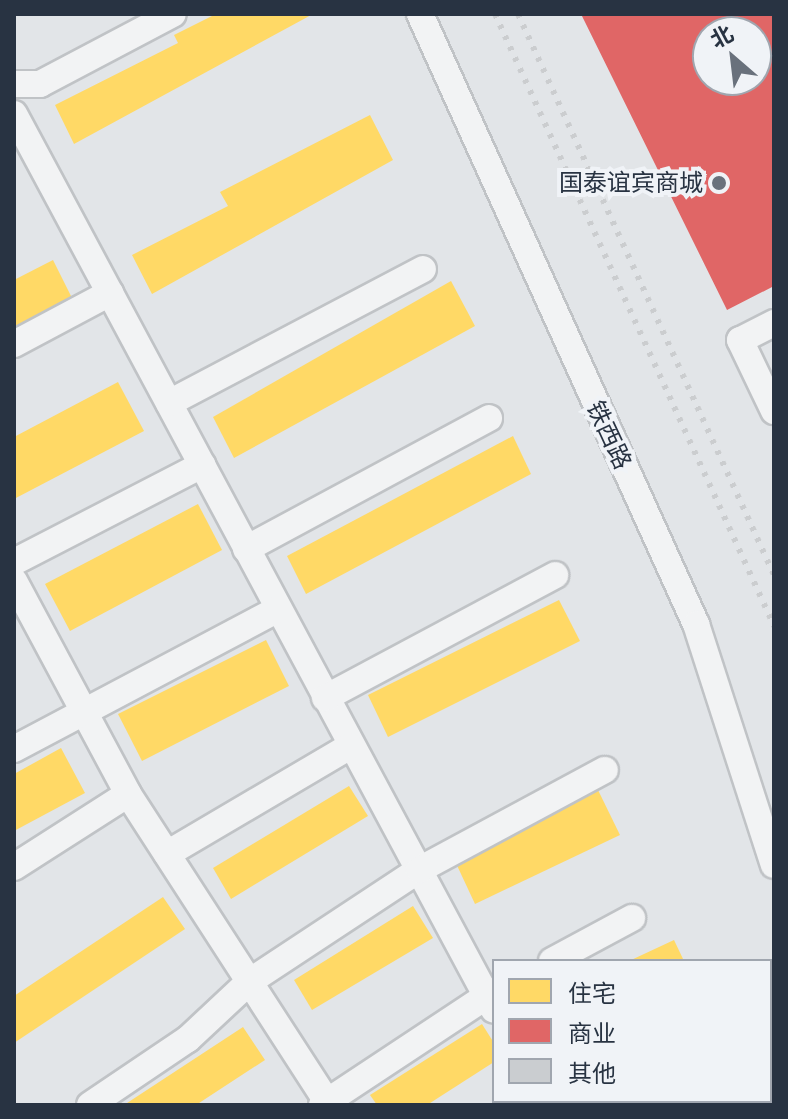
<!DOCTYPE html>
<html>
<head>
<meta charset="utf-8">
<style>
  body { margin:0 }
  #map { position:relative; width:788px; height:1119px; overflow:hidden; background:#e2e5e8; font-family:Ubuntu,"Noto Sans SC",sans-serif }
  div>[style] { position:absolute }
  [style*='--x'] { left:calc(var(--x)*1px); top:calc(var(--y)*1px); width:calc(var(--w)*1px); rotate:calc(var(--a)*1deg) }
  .homes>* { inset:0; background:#ffd966 }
  .shops>* { inset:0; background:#e06666 }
  .building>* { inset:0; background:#cacdd0 }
  .roads { filter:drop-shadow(2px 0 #c0c3c6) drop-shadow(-2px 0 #c0c3c6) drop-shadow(0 2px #c0c3c6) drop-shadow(0 -2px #c0c3c6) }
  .minor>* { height:26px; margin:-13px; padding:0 13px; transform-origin:13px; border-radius:13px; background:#f2f3f4 }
  .rail>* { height:6px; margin-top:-3px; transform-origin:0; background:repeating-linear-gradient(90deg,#cbcdcf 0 4px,transparent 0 12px) }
  .dots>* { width:22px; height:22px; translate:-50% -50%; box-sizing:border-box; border:4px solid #f0f3f7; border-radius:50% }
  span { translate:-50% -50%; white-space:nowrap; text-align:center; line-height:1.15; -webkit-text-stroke:8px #f0f3f7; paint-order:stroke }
  .poi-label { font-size:24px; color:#283342 }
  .right { translate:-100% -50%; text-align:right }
  .street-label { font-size:24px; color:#283342 }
  .frame { position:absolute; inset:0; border:16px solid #283342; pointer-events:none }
  .legend { position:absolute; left:492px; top:959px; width:280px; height:144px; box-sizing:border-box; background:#f0f3f7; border:2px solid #a0a6af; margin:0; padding:10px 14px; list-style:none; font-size:24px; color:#283342 }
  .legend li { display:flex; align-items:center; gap:16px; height:40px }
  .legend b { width:40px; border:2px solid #a0a6af }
  .north { position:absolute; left:692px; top:16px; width:80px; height:80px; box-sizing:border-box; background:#f0f3f7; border:2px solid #a0a6af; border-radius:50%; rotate:332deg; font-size:22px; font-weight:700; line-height:32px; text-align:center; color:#283342 }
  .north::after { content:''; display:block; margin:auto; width:28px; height:36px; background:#69717c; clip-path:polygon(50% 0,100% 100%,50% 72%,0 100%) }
</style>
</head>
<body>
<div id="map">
  <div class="homes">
    <div style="clip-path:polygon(216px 14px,313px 14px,74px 144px,55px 105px,178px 43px,174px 35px)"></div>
    <div style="clip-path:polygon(370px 115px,393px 160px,152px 294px,132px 255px,228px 206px,220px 192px)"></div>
    <div style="clip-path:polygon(53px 260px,76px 306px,14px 338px,14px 280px)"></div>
    <div style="clip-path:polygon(451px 281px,475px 326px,234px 458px,213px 417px)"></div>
    <div style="clip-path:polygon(118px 382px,144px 431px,14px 499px,14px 437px)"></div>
    <div style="clip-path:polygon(513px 436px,531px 474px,306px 594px,287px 556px)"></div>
    <div style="clip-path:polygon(198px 504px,222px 550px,70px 631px,45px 584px)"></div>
    <div style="clip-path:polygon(559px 600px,580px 641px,388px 737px,368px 695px)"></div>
    <div style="clip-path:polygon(266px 640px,289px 686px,142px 761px,118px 714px)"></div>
    <div style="clip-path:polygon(61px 748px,85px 793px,14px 831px,14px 774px)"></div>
    <div style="clip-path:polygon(349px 786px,368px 816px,231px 899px,213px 868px)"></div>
    <div style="clip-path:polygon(598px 790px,620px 835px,475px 904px,454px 859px)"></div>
    <div style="clip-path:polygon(163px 897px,185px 929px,14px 1043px,14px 996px)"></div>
    <div style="clip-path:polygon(413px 906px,433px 938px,312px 1010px,294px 980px)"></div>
    <div style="clip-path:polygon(674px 940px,684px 961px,629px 961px)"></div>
    <div style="clip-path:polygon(482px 1024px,494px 1043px,494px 1062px,427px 1105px,377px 1105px,370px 1095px)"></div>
    <div style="clip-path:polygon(243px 1027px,265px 1060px,196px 1105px,124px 1105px)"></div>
  </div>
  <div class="shops">
    <div style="clip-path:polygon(evenodd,581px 14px,774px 14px,774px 286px,727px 310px,581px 14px,708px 32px,756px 32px,756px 80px,708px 80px,708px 32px)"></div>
  </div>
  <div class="building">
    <div style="clip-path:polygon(595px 1101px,770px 1101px,772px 1105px,598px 1105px)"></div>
  </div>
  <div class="roads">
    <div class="minor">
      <div style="--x:420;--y:14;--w:670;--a:65.66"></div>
      <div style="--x:696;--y:624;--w:253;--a:72.1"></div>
      <div style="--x:14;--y:84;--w:26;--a:0"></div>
      <div style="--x:40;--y:84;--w:150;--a:-27.8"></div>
      <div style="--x:14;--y:114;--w:1016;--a:61.82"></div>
      <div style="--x:774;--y:323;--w:38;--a:153"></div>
      <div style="--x:740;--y:340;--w:79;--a:64.4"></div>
      <div style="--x:14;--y:344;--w:109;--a:-28"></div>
      <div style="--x:169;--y:403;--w:287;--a:-27.8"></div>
      <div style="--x:246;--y:549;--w:276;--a:-28.3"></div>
      <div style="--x:14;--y:562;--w:212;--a:-27.3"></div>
      <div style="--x:14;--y:581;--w:242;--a:61.8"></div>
      <div style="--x:325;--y:698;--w:261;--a:-28.1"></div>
      <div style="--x:14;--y:749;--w:299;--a:-27.9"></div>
      <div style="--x:167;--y:854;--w:212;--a:-30.5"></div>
      <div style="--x:14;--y:867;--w:135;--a:-32.6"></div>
      <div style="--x:128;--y:794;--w:370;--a:57.1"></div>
      <div style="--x:552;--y:961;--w:91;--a:-28.3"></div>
      <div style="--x:545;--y:1101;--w:5;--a:53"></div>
      <div style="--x:90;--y:1105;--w:118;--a:-34"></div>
      <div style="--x:188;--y:1039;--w:83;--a:-43.1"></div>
      <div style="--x:249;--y:982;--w:204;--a:-33.4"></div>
      <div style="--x:419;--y:870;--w:211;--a:-28.3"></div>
      <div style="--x:322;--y:1105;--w:206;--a:-33.5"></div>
    </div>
  </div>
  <div class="rail">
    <div style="--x:495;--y:14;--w:673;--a:65.49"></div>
    <div style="--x:518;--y:14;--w:617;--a:65.47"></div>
  </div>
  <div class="dots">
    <div style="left:719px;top:183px;background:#69717c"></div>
  </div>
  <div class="poi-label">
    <span class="right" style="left:703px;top:183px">国泰谊宾商城</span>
  </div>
  <div class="street-label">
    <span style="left:609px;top:435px;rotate:65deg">铁西路</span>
  </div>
  <div class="frame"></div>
  <ul class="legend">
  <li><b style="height:22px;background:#ffd966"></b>住宅</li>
  <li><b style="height:22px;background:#e06666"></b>商业</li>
  <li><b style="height:22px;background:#cacdd0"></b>其他</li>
  </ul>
  <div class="north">北</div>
</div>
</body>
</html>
